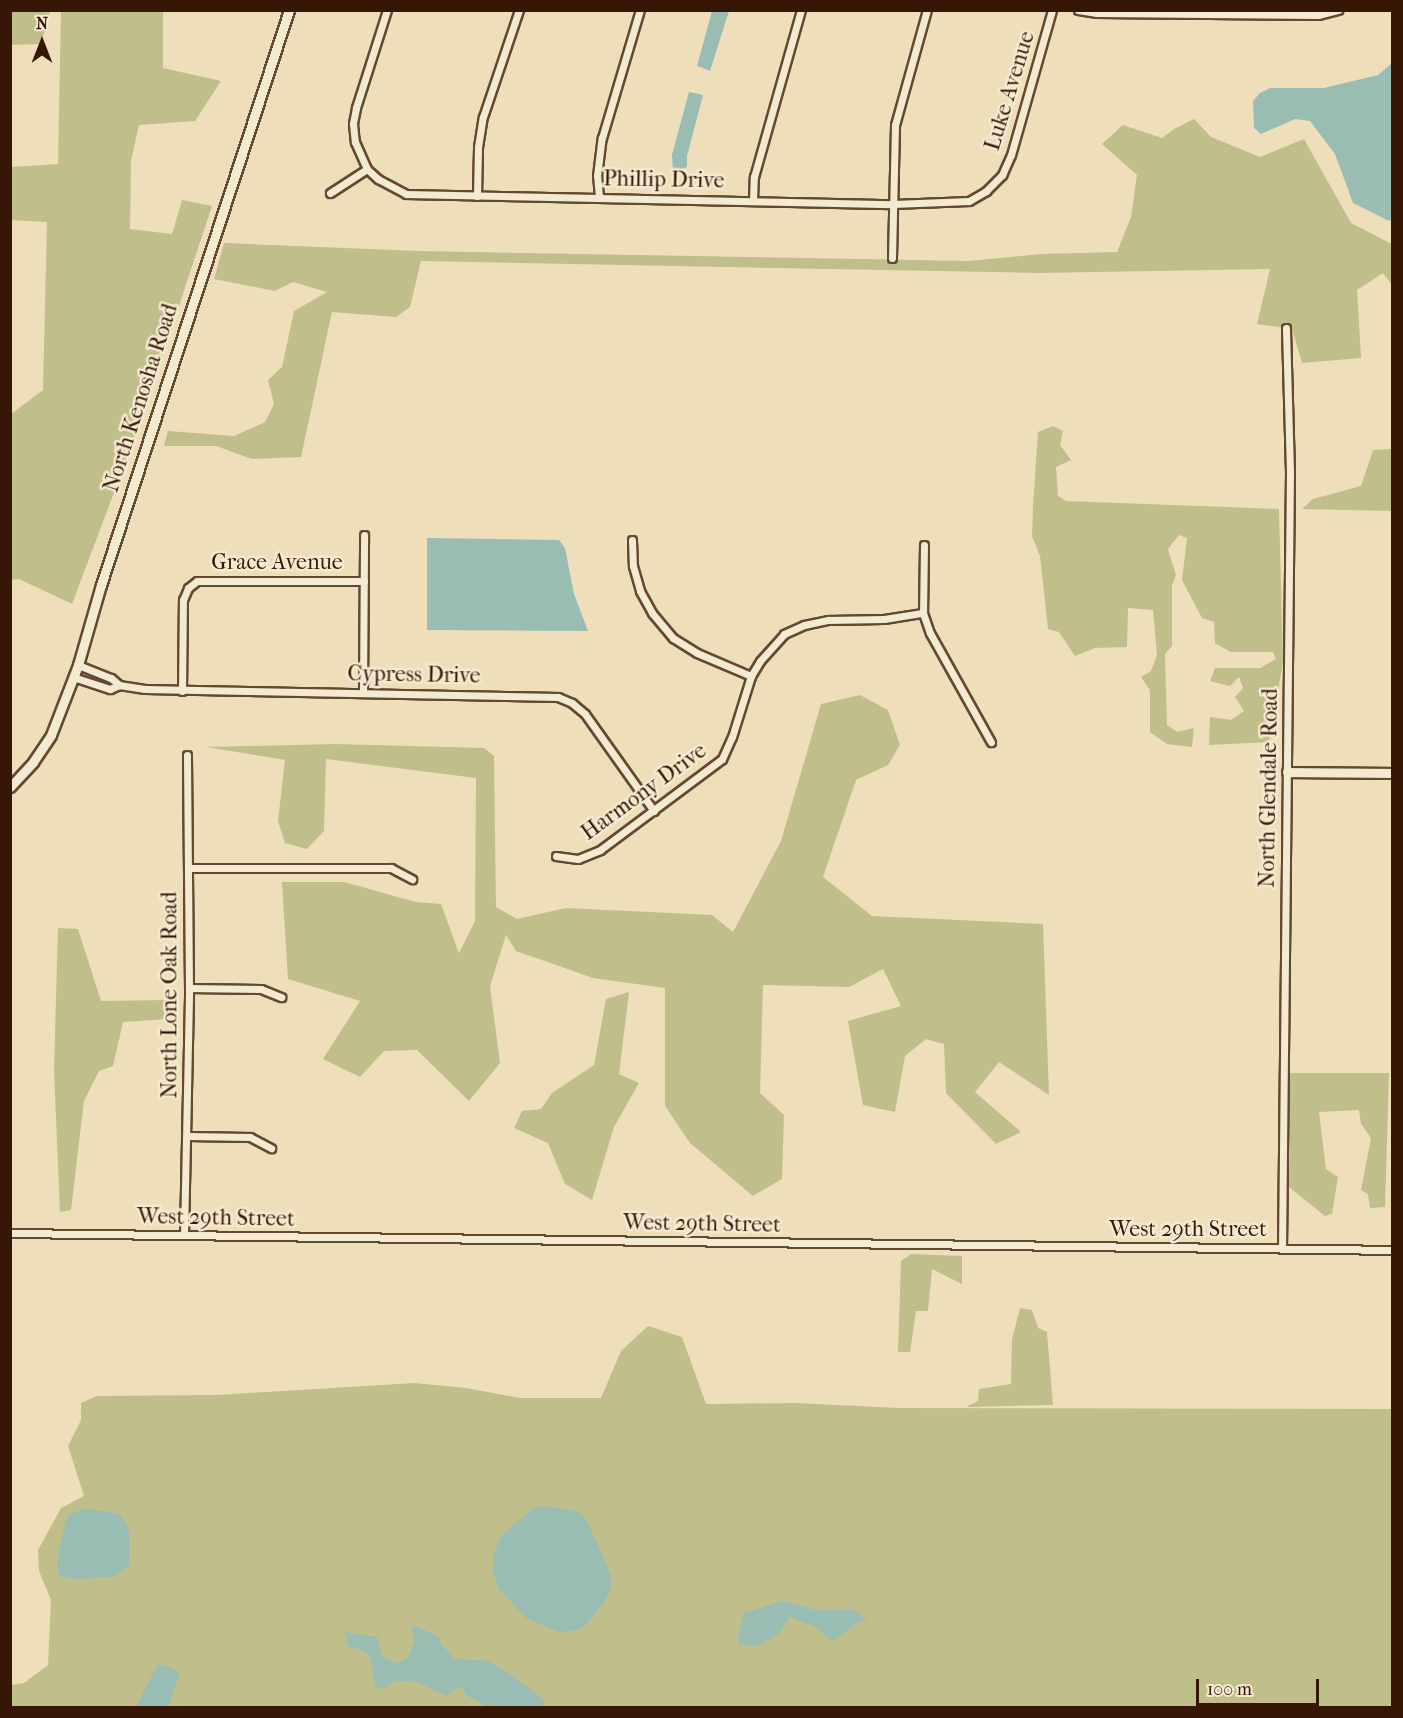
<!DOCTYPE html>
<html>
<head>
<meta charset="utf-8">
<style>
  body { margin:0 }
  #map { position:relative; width:1403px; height:1718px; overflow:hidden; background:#eedeba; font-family:"IM FELL French Canon",serif }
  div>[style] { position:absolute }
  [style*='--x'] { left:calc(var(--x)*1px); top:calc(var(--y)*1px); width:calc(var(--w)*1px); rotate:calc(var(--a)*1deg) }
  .green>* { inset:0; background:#c0bf8b }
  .water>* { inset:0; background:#99bcb3 }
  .roads { filter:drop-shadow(2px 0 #644832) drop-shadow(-2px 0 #644832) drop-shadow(0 2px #644832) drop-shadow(0 -2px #644832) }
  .street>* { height:7px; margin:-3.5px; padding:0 3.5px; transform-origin:3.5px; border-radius:3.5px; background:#f4ead2 }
  .secondary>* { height:9px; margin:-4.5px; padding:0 4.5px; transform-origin:4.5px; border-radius:4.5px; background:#f4ead2 }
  span { translate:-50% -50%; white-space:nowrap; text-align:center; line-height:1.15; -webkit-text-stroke:5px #f4ead2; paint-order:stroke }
  .street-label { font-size:22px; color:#361605 }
  .frame { position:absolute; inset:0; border:12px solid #361605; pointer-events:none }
  .north { position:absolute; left:12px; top:12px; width:60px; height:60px; -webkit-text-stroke:4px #f4ead2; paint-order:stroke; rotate:0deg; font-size:16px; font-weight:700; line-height:24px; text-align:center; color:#361605 }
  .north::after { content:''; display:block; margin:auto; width:21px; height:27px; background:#361605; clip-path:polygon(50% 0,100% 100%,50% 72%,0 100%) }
  .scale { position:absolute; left:1196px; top:1679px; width:123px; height:27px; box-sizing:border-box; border:3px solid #361605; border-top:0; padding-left:8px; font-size:18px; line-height:21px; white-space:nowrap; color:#361605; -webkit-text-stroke:4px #f4ead2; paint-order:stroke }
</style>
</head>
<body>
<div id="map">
  <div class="green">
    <div style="clip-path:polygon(10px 11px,50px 11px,41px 44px,11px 45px)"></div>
    <div style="clip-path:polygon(61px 11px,163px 11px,163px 68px,221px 81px,195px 121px,139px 125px,131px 161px,130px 229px,172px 234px,182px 200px,212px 206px,141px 421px,72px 604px,19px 579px,10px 580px,11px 414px,43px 390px,47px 222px,11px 220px,11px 167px,58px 164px)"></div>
    <div style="clip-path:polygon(1194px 119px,1211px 137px,1260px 157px,1304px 139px,1351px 223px,1392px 244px,1392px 285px,1383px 273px,1357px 290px,1361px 358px,1302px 363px,1292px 329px,1257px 324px,1270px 269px,1038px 273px,421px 261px,410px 307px,396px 317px,332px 312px,301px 457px,252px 459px,216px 446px,164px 446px,168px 431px,234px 436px,265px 422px,274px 404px,268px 380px,282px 367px,294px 311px,327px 292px,293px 282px,275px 291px,214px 279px,224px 243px,417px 251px,968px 261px,1041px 254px,1117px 252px,1131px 217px,1137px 175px,1102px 144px,1123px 125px,1162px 138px,1174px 129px)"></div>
    <div style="clip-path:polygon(1053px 426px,1063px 431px,1060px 445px,1071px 460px,1056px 467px,1058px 496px,1066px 501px,1279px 509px,1283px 662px,1269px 742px,1209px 745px,1210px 717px,1231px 720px,1244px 711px,1235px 697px,1243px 688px,1239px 677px,1230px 686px,1210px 681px,1215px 668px,1260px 668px,1276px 659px,1273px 652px,1231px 652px,1215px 643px,1214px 622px,1202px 618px,1182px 580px,1187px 538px,1179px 535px,1168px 549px,1176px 575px,1172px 586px,1172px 646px,1165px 654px,1167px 725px,1177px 732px,1194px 728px,1192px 747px,1167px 744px,1150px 732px,1150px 690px,1141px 677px,1151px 671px,1157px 655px,1153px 610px,1128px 608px,1127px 647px,1095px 648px,1075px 656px,1059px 632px,1048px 629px,1040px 556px,1032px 536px,1033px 506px,1038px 432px)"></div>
    <div style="clip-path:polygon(1392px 449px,1392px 511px,1302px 509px,1313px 499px,1361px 486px,1373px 450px)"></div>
    <div style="clip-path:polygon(860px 695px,888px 710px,900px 745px,888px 765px,856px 780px,823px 877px,872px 916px,1043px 924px,1049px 1095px,999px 1062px,975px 1092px,1021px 1132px,996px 1144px,946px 1093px,944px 1044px,926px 1039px,905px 1056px,895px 1112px,863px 1105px,848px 1021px,901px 1006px,883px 969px,849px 987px,763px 985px,760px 1093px,784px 1115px,782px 1179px,753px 1196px,690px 1143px,665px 1106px,665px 988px,593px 978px,516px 951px,506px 935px,490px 986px,500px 1063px,469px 1101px,417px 1050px,384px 1051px,360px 1077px,323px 1059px,360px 1001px,288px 979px,282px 882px,344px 882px,416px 902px,441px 904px,459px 953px,475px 921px,476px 778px,326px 759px,324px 831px,307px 849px,285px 843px,278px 821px,285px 760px,207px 747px,335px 744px,484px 748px,494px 756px,496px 907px,517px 919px,566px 908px,712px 915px,733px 932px,781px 841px,821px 704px)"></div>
    <div style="clip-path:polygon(58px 928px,78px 929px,101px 1001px,166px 1000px,167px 1019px,123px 1022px,113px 1066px,99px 1071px,84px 1101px,71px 1210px,60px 1212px,54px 1071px)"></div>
    <div style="clip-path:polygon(629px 992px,619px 1074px,639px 1083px,614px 1127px,592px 1200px,565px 1184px,548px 1143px,514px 1128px,522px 1111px,541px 1109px,552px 1093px,594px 1065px,606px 999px)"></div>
    <div style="clip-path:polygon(1290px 1073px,1389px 1073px,1385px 1207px,1370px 1208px,1368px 1194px,1361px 1190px,1371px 1138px,1361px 1124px,1359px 1110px,1319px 1112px,1326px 1169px,1338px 1177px,1332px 1214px,1325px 1216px,1289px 1187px)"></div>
    <div style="clip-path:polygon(911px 1254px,962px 1256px,962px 1284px,932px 1269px,928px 1311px,916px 1311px,910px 1352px,898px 1352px,901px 1261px)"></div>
    <div style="clip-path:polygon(1020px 1308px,1032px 1310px,1038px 1328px,1047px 1332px,1053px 1405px,966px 1407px,978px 1401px,979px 1389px,1011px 1384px,1012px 1339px)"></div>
    <div style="clip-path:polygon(648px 1326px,682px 1337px,706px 1404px,796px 1403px,900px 1408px,1392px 1409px,1392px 1707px,11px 1708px,11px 1685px,24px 1683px,48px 1665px,51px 1600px,39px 1571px,38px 1550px,61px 1508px,84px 1496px,68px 1446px,81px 1420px,81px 1403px,97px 1396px,217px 1395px,414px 1383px,466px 1388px,520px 1398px,601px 1398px,621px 1351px)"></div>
  </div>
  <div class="water">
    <div style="clip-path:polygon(712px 11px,729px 11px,710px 71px,697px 66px)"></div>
    <div style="clip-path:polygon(1392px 63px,1392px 218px,1389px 221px,1353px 203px,1335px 154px,1310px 121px,1295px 119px,1261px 134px,1254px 128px,1253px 101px,1260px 93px,1270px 88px,1324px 88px,1378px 75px)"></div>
    <div style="clip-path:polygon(689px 92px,703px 95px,687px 156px,687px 167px,673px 172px,672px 155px)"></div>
    <div style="clip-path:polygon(427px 538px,559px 540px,565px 548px,574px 594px,588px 631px,427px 630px)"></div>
    <div style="clip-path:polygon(544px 1506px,572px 1510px,582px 1514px,588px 1523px,611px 1575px,610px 1590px,604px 1602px,584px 1627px,574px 1631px,559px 1632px,526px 1618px,498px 1588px,493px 1571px,494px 1554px,501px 1536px,532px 1509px)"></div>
    <div style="clip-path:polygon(89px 1509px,119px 1514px,126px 1523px,129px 1532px,129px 1565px,117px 1575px,110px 1577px,75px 1579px,58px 1576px,57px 1560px,66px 1519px,73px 1512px)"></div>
    <div style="clip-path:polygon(782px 1601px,817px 1610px,855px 1610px,867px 1620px,857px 1623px,833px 1641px,815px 1627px,790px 1617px,778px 1634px,758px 1646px,739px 1645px,738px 1635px,744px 1613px)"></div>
    <div style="clip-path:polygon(416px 1626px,439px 1637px,441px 1644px,455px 1659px,489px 1661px,511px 1675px,544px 1700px,543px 1707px,488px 1707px,466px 1695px,462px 1687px,454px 1689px,447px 1696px,417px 1682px,395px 1681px,385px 1688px,375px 1687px,370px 1657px,360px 1649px,348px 1647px,345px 1632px,377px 1637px,382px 1655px,394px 1663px,407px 1659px,415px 1641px,412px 1627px)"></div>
    <div style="clip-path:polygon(164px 1665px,178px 1671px,179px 1676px,168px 1707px,136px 1707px,157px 1666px)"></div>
  </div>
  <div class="roads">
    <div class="street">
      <div style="--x:387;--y:10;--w:103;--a:107.6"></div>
      <div style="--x:356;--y:108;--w:16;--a:101"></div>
      <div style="--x:353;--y:124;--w:18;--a:84"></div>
      <div style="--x:355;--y:142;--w:30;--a:66"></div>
      <div style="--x:367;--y:169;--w:15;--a:42"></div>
      <div style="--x:378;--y:179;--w:32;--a:28"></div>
      <div style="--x:406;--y:194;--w:487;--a:1.2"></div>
      <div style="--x:893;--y:204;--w:76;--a:-2.3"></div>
      <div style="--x:969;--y:201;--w:20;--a:-30"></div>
      <div style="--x:986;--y:191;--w:23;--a:-45"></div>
      <div style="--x:1002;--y:175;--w:22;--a:-66"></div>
      <div style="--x:1011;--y:155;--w:151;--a:-74.2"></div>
      <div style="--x:1078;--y:10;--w:19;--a:9"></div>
      <div style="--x:1097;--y:13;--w:221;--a:0.5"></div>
      <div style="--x:1318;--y:15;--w:21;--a:-14"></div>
      <div style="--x:330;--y:193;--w:44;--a:-33"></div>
      <div style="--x:477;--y:196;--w:49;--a:-88.8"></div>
      <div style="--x:478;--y:147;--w:30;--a:-81"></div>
      <div style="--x:483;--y:117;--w:113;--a:-71.4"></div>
      <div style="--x:599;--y:197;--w:21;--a:-95"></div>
      <div style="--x:597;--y:176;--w:38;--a:-83"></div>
      <div style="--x:602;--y:138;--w:134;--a:-73.5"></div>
      <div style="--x:753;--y:200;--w:23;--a:-88"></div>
      <div style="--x:754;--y:177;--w:173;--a:-74.3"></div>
      <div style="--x:892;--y:258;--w:133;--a:-88.7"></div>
      <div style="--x:895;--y:125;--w:119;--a:-74.5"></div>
      <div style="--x:632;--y:540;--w:26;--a:88"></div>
      <div style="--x:633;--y:566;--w:26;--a:74"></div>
      <div style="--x:640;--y:591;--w:25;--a:61"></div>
      <div style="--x:652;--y:613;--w:33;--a:50"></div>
      <div style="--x:673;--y:638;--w:28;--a:32"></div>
      <div style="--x:697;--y:653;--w:59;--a:23.1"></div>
      <div style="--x:924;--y:545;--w:68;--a:90.8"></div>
      <div style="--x:923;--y:613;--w:21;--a:71"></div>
      <div style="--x:930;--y:633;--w:125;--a:60.8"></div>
      <div style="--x:78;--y:665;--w:35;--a:22"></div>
      <div style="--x:111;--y:678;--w:11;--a:41"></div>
      <div style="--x:119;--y:685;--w:26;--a:9"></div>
      <div style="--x:145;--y:689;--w:413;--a:1.1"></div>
      <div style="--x:558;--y:697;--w:15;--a:23"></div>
      <div style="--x:572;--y:703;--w:17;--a:40"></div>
      <div style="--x:585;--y:714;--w:119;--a:54.6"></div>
      <div style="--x:73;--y:677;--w:39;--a:18"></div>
      <div style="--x:110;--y:689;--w:10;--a:-24"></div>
      <div style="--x:182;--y:691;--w:91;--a:-89.4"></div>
      <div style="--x:183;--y:600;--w:13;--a:-67"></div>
      <div style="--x:188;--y:588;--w:11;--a:-38"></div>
      <div style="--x:197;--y:581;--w:167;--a:0"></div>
      <div style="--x:363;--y:692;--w:157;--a:-89.6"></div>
      <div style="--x:556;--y:856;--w:22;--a:8"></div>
      <div style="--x:578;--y:859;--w:24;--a:-22"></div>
      <div style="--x:600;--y:850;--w:152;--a:-36.7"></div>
      <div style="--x:722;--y:759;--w:24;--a:-66"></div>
      <div style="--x:732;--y:737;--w:64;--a:-72.7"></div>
      <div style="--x:751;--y:676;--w:17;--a:-59"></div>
      <div style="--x:760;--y:661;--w:36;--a:-48"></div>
      <div style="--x:784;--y:634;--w:22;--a:-24"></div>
      <div style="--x:804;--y:625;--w:25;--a:-12"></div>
      <div style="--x:828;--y:620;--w:56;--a:-1"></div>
      <div style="--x:884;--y:619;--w:39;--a:-9"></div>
      <div style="--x:189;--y:868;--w:202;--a:0"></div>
      <div style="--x:391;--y:868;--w:24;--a:28"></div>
      <div style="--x:189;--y:988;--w:72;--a:0.8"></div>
      <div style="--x:261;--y:989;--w:22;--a:22"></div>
      <div style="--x:187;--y:1136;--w:63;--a:0.9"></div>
      <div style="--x:250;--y:1137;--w:24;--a:28"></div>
      <div style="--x:10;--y:1233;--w:1382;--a:0.7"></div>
      <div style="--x:184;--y:1235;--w:247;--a:-88.8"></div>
      <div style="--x:189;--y:988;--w:233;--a:-90.5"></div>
      <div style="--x:1282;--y:1249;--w:777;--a:-89.41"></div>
      <div style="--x:1290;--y:472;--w:144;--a:-91.6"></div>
    </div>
    <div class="secondary">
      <div style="--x:1287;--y:772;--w:105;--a:0.5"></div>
      <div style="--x:10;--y:787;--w:34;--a:-47"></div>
      <div style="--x:33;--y:762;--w:32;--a:-56"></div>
      <div style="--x:51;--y:735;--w:75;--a:-68.9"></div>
      <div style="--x:78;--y:665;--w:83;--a:-74"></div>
      <div style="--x:101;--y:585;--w:605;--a:-71.89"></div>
    </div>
  </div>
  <div class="street-label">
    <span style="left:1010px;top:91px;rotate:-73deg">Luke Avenue</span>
    <span style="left:664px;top:180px;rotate:1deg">Phillip Drive</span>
    <span style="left:141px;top:398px;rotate:-72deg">North Kenosha Road</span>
    <span style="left:277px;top:563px">Grace Avenue</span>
    <span style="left:414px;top:675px;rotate:1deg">Cypress Drive</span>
    <span style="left:1269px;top:788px;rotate:-89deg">North Glendale Road</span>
    <span style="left:644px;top:792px;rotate:-36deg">Harmony Drive</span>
    <span style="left:170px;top:995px;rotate:-90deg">North Lone Oak Road</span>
    <span style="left:216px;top:1218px;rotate:1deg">West 29th Street</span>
    <span style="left:702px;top:1224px;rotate:1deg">West 29th Street</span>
    <span style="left:1188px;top:1230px">West 29th Street</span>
  </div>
  <div class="frame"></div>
  <div class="north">N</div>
  <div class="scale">100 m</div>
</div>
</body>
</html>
